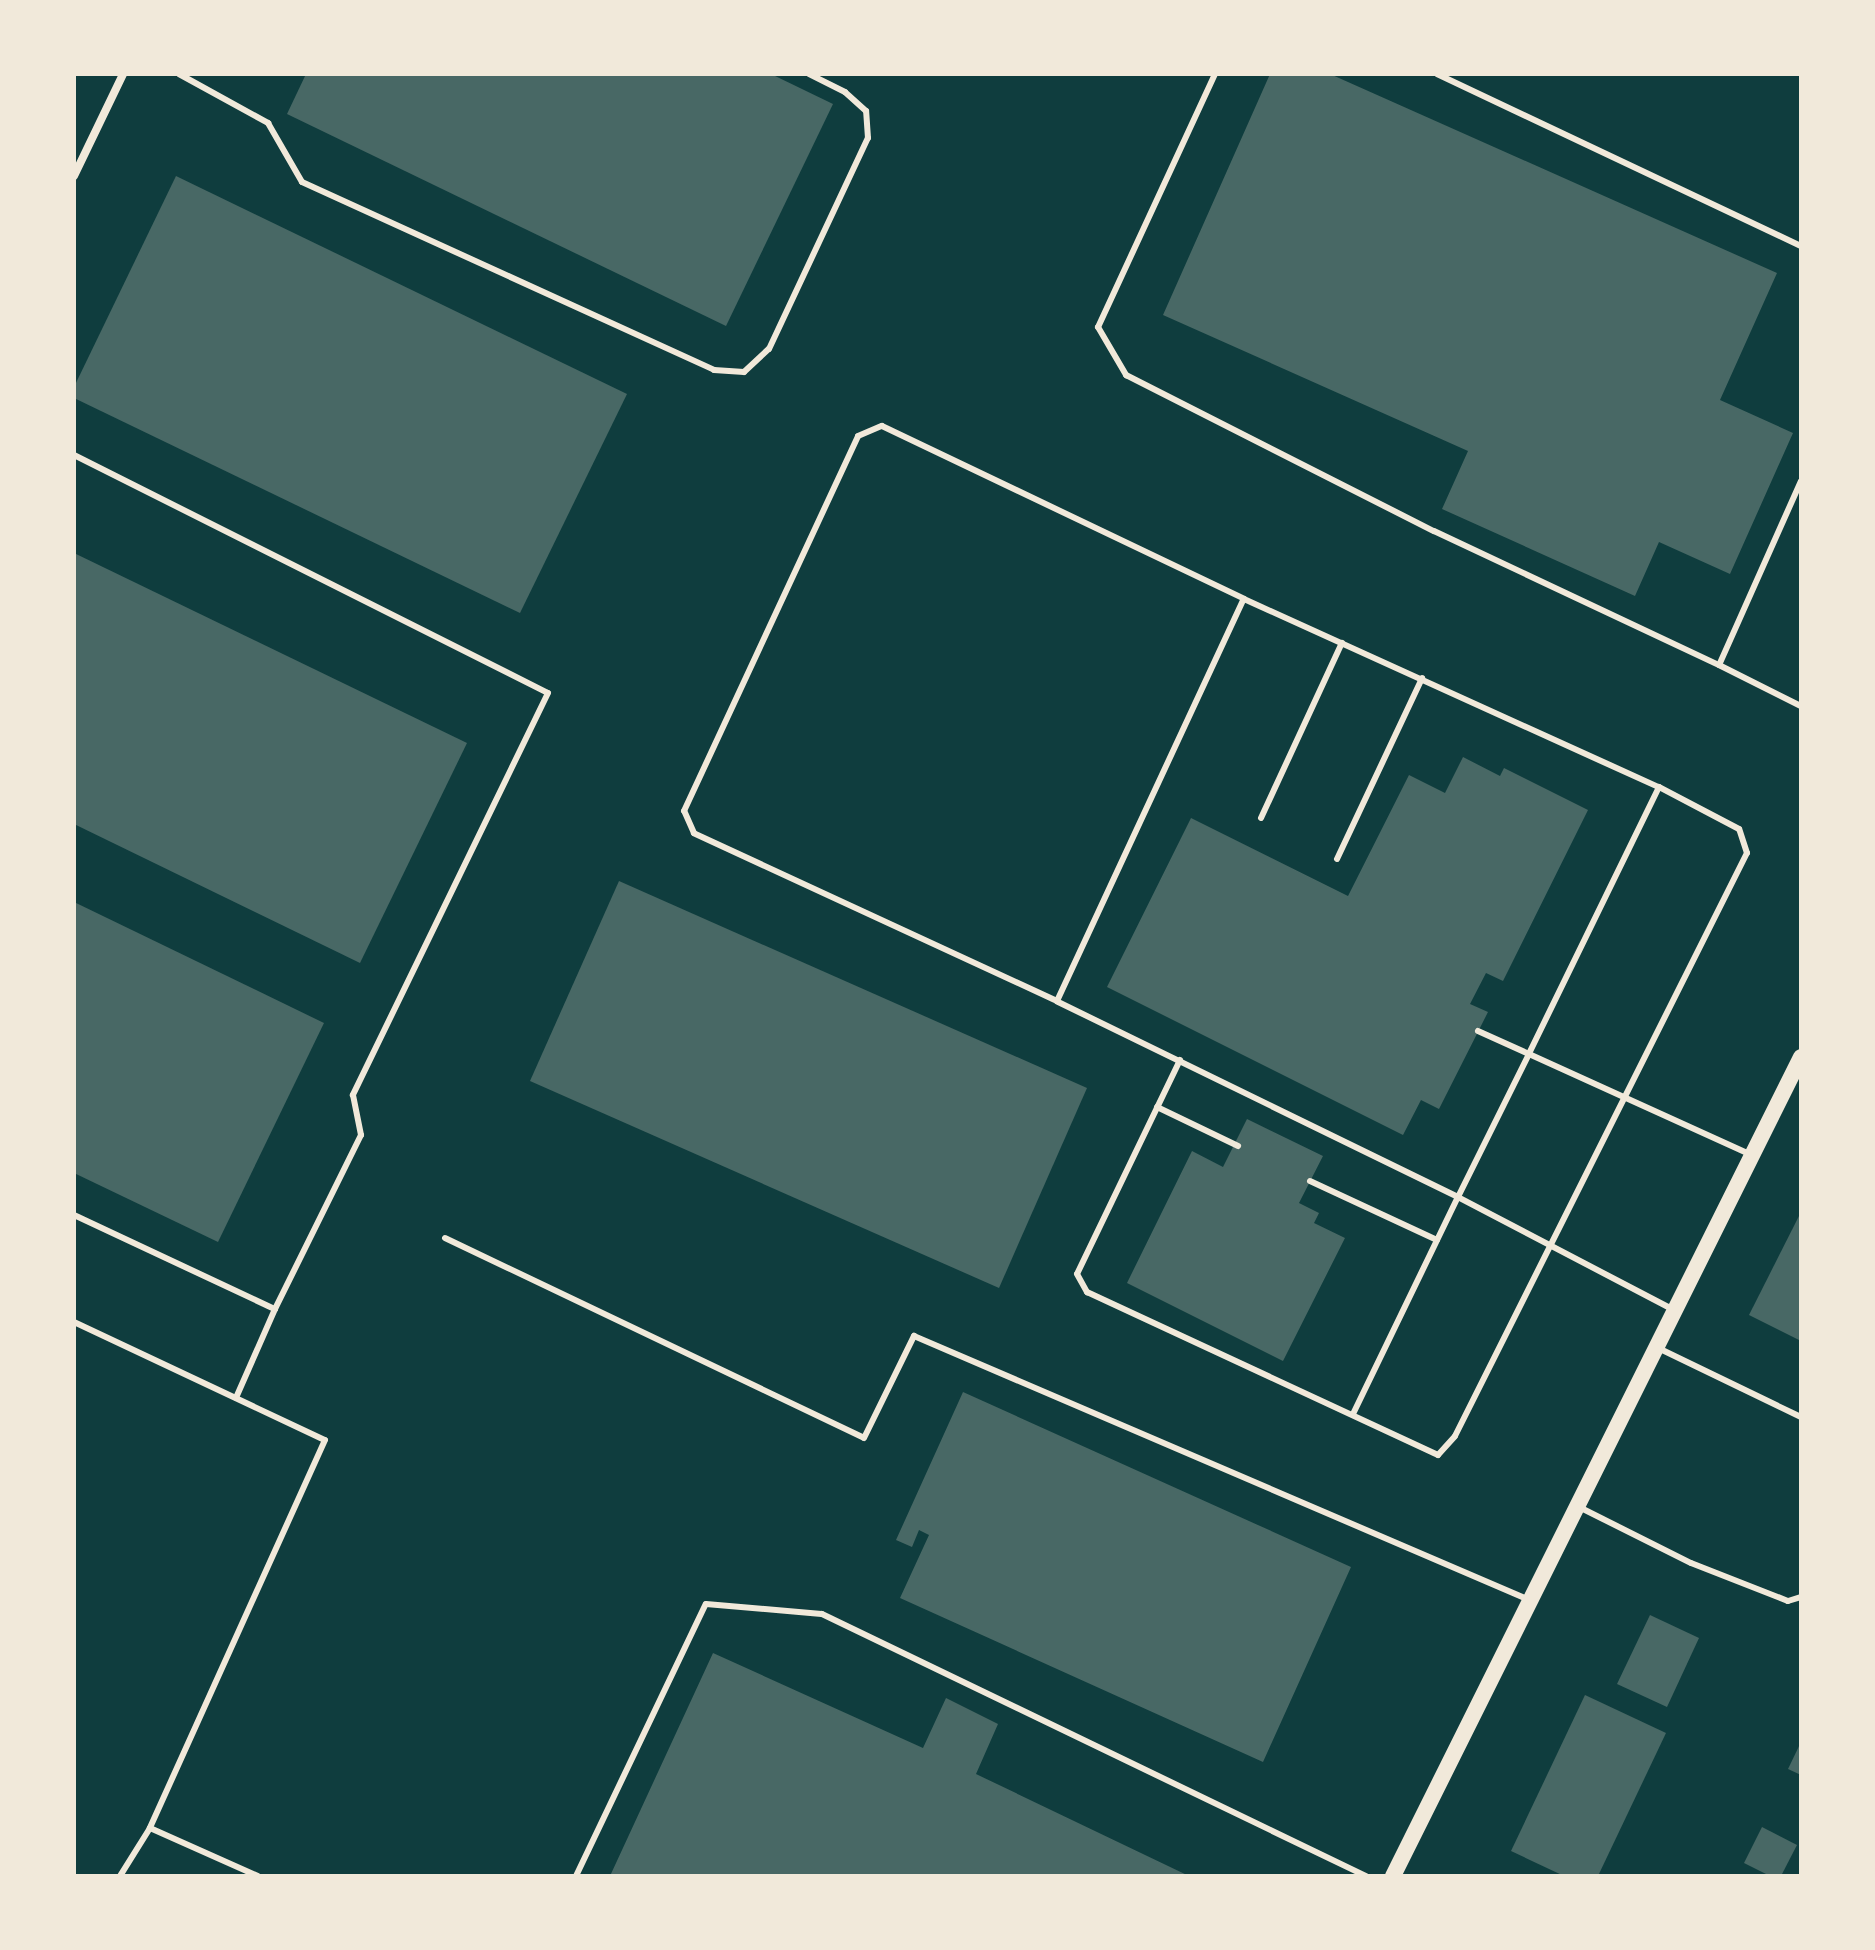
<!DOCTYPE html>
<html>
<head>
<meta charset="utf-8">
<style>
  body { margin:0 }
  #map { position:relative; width:1875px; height:1950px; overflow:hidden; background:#0f3d3e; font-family:Quicksand,sans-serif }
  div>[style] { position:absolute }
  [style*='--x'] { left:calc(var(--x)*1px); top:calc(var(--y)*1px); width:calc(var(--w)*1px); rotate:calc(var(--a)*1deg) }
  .building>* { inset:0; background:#486865 }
  .service>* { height:6px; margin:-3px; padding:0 3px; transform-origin:3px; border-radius:3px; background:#f1e9da }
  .minor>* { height:8px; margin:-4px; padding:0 4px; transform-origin:4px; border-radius:4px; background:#f1e9da }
  .secondary>* { height:16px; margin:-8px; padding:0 8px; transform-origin:8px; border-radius:8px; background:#f1e9da }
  span { translate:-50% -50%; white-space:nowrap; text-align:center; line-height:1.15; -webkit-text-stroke:8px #f1e9da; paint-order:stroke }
  .frame { position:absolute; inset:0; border:76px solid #f1e9da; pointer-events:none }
</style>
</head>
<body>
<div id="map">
  <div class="building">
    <div style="clip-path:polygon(306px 74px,771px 74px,833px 104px,726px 326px,287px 114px)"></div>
    <div style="clip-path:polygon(1270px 74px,1330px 74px,1777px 273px,1720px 400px,1793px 433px,1730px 574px,1659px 542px,1635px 596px,1442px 509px,1468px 451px,1163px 315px)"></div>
    <div style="clip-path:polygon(176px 176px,627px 394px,520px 613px,74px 398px,74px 387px)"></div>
    <div style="clip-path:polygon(74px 553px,467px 743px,360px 963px,74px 824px)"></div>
    <div style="clip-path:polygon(1463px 757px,1500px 776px,1504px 768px,1588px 810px,1503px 981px,1486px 973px,1470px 1004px,1488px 1012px,1439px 1109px,1421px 1100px,1403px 1135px,1107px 987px,1191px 818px,1348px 896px,1409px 775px,1445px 793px)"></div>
    <div style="clip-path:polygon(619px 881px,1087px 1088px,999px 1288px,530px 1081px)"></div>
    <div style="clip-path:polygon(74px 902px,324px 1023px,218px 1242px,74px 1173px)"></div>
    <div style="clip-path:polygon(1247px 1119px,1323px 1156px,1299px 1203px,1319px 1213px,1314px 1223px,1345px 1238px,1283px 1361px,1127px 1283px,1192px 1151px,1223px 1167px)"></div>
    <div style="clip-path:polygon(1801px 1212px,1801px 1341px,1749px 1315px)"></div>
    <div style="clip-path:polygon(963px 1392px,1351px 1567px,1263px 1762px,900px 1598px,929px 1535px,919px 1530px,912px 1547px,896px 1540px)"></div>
    <div style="clip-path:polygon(1650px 1615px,1699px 1638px,1667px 1707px,1617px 1684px)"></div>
    <div style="clip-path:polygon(713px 1653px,923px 1748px,946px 1698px,998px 1724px,976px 1774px,1189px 1876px,610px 1876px)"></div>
    <div style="clip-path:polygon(1585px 1695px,1666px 1733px,1598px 1876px,1564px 1876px,1511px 1851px)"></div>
    <div style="clip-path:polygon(1801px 1742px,1801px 1775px,1788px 1769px)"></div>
    <div style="clip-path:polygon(1762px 1827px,1797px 1845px,1781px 1876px,1770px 1876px,1744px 1863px)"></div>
  </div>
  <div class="service">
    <div style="--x:179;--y:74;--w:102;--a:28.8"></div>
    <div style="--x:268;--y:123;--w:68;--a:60"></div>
    <div style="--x:302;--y:182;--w:453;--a:24.5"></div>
    <div style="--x:714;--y:370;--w:30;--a:4"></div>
    <div style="--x:744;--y:372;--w:34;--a:-43"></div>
    <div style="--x:769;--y:349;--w:233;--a:-64.9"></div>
    <div style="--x:868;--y:138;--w:27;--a:-94"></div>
    <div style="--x:866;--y:111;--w:28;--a:-138"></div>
    <div style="--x:845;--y:92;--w:40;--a:-153.4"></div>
    <div style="--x:1215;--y:74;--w:279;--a:114.8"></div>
    <div style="--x:1098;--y:327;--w:56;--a:59.7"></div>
    <div style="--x:1126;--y:375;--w:345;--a:26.9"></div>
    <div style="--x:1434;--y:531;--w:315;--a:25.2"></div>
    <div style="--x:1437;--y:74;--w:403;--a:25.3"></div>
    <div style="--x:74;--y:455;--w:530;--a:26.66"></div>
    <div style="--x:548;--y:693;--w:447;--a:115.9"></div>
    <div style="--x:353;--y:1095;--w:41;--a:78.7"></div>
    <div style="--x:361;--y:1135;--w:194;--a:116.3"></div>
    <div style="--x:1801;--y:481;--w:201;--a:114"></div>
    <div style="--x:1719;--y:665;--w:92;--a:26.6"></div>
    <div style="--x:1261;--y:818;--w:193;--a:-65.2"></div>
    <div style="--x:1337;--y:859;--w:200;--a:-64.8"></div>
    <div style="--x:1057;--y:1001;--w:443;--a:-65.1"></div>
    <div style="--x:1180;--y:1060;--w:237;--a:115.7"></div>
    <div style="--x:1077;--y:1274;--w:21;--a:61"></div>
    <div style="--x:1087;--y:1292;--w:387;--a:24.9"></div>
    <div style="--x:1438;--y:1455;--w:25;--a:-48"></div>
    <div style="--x:1455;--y:1436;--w:652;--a:-63.4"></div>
    <div style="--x:1747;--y:853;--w:25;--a:-108"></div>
    <div style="--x:1739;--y:829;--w:90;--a:-152.3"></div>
    <div style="--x:1157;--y:1107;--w:90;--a:25.7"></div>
    <div style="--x:1310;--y:1181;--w:140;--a:24.9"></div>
    <div style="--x:74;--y:1215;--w:222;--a:25.1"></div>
    <div style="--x:275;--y:1309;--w:97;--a:113.7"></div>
    <div style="--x:445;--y:1238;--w:464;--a:25.5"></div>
    <div style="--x:864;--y:1438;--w:114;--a:-63.9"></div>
    <div style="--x:914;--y:1336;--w:667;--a:23.22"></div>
    <div style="--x:1672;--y:1309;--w:242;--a:-152.4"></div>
    <div style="--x:1458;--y:1197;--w:160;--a:-63.6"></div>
    <div style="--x:1529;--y:1054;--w:245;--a:24.4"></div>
    <div style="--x:74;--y:1322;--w:277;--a:25.2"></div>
    <div style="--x:325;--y:1440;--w:426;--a:114.3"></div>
    <div style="--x:150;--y:1828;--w:57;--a:122"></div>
    <div style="--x:1656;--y:1347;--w:161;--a:25.8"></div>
    <div style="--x:1353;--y:1414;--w:241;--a:-64.2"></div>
    <div style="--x:1458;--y:1197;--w:446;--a:-154"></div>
    <div style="--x:1057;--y:1001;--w:400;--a:-155.2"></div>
    <div style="--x:694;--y:833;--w:24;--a:-114"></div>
    <div style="--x:684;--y:811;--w:413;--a:-65.1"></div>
    <div style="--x:858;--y:436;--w:26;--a:-23"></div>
    <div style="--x:882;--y:426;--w:401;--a:25.5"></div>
    <div style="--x:1244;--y:599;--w:456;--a:24.4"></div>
    <div style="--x:1659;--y:787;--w:297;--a:116"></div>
    <div style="--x:1529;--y:1054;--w:56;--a:-155.7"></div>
    <div style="--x:1577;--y:1506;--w:127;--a:26.6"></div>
    <div style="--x:1691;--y:1563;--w:104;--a:21.4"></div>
    <div style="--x:1788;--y:1601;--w:14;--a:-17"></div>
    <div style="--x:150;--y:1828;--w:118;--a:24"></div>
    <div style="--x:576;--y:1876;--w:301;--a:-64.5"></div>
    <div style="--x:706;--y:1604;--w:116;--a:4.9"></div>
    <div style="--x:822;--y:1614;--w:604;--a:25.72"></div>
  </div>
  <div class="minor">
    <div style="--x:74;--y:176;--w:113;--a:-64.3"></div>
  </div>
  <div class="secondary">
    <div style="--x:1393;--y:1876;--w:915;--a:-63.52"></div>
  </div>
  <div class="frame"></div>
</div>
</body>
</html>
